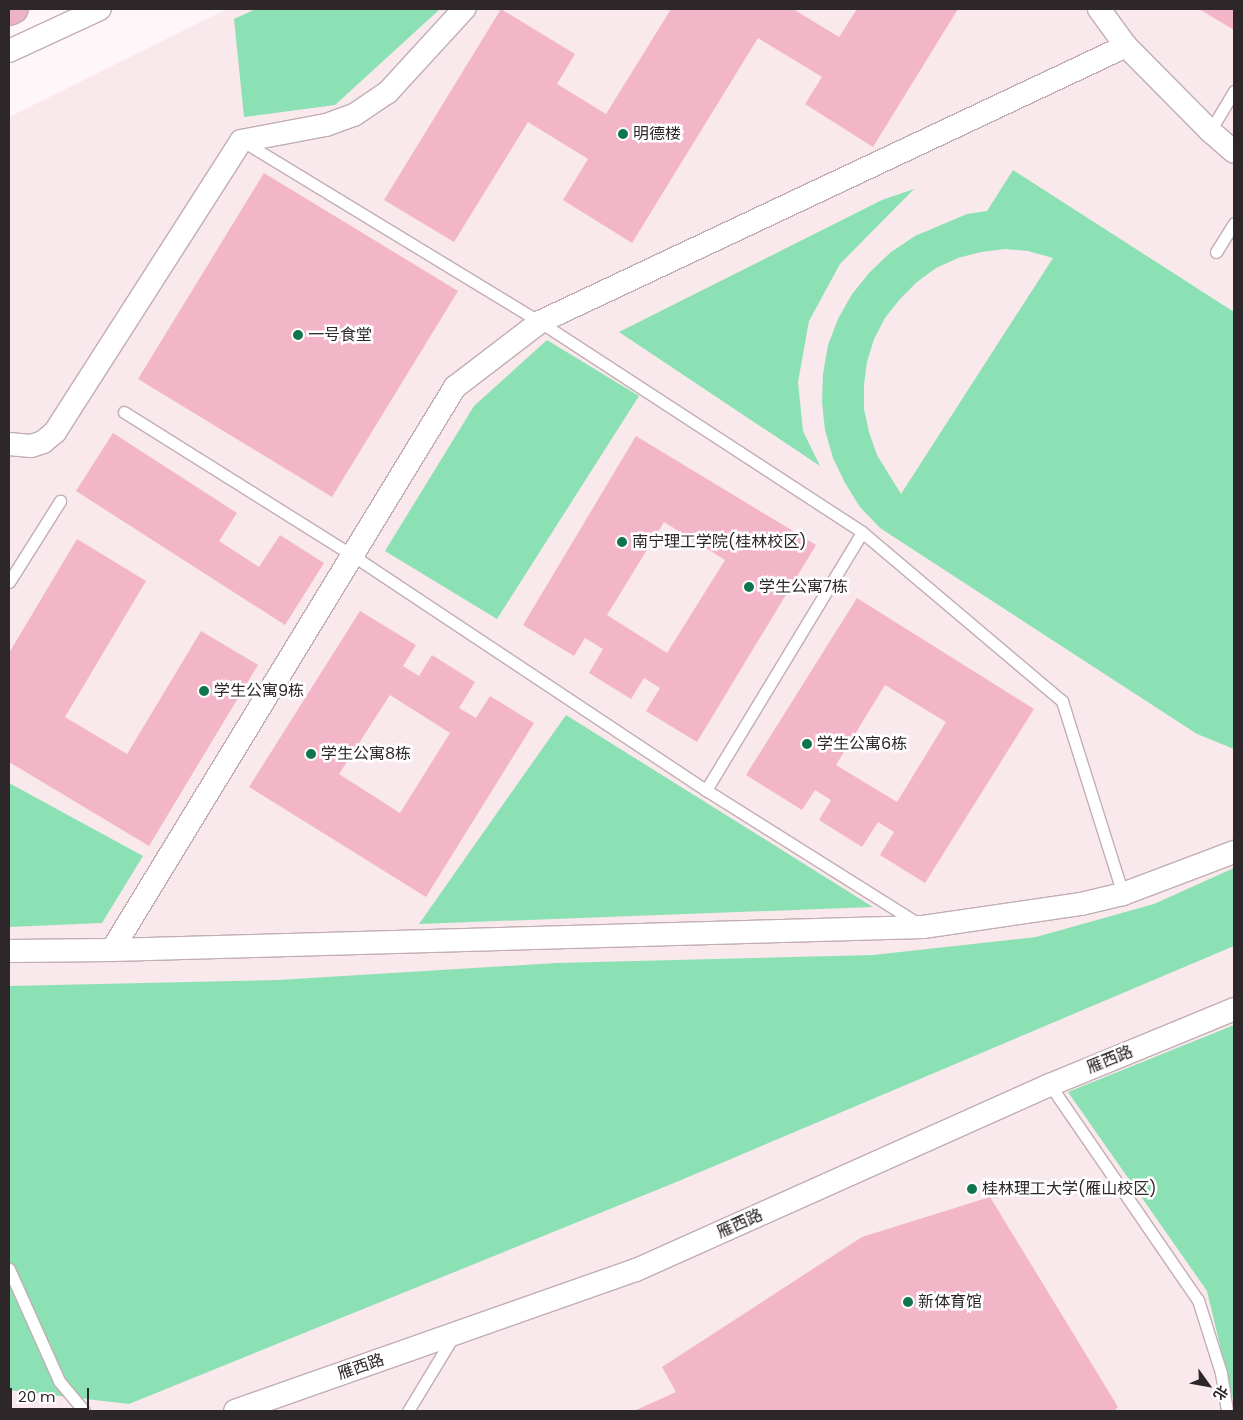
<!DOCTYPE html>
<html>
<head>
<meta charset="utf-8">
<style>
  body { margin:0 }
  #map { position:relative; width:1243px; height:1420px; overflow:hidden; background:#fef6f8; font-family:Poppins,"Noto Sans SC",sans-serif }
  div>[style] { position:absolute }
  [style*='--x'] { left:calc(var(--x)*1px); top:calc(var(--y)*1px); width:calc(var(--w)*1px); rotate:calc(var(--a)*1deg) }
  .built>* { inset:0; background:#f9e8ec }
  .green>* { inset:0; background:#8ce1b4 }
  .building>* { inset:0; background:#f3b6c8 }
  .roads { filter:drop-shadow(1px 0 #c1aeb3) drop-shadow(-1px 0 #c1aeb3) drop-shadow(0 1px #c1aeb3) drop-shadow(0 -1px #c1aeb3) }
  .lane>* { height:11px; margin:-5.5px; padding:0 5.5px; transform-origin:5.5px; border-radius:5.5px; background:#fff }
  .street>* { height:22px; margin:-11px; padding:0 11px; transform-origin:11px; border-radius:11px; background:#fff }
  .primary>* { height:28px; margin:-14px; padding:0 14px; transform-origin:14px; border-radius:14px; background:#eeb2c7 }
  .dots>* { width:14px; height:14px; translate:-50% -50%; box-sizing:border-box; border:2px solid #fff; border-radius:50% }
  span { translate:-50% -50%; white-space:nowrap; text-align:center; line-height:1.15; -webkit-text-stroke:5px #fff; paint-order:stroke }
  .poi-label { font-size:16px; color:#2e2729 }
  .left { translate:0 -50%; text-align:left }
  .street-label { font-size:16px; color:#2e2729 }
  .frame { position:absolute; inset:0; border:10px solid #2e2729; pointer-events:none }
  .north { position:absolute; left:1183px; top:1360px; width:50px; height:50px; -webkit-text-stroke:4px #fff; paint-order:stroke; rotate:122deg; font-size:14px; font-weight:700; line-height:20px; text-align:center; color:#2e2729 }
  .north::after { content:''; display:block; margin:auto; width:18px; height:22px; background:#2e2729; clip-path:polygon(50% 0,100% 100%,50% 72%,0 100%) }
  .scale { position:absolute; left:10px; top:1388px; width:79px; height:22px; box-sizing:border-box; border:2px solid #2e2729; border-top:0; padding-left:6px; font-size:15px; line-height:18px; white-space:nowrap; color:#2e2729; -webkit-text-stroke:4px #fff; paint-order:stroke }
</style>
</head>
<body>
<div id="map">
  <div class="built">
    <div style="clip-path:polygon(227px 9px,1234px 9px,1234px 1411px,9px 1411px,9px 117px)"></div>
  </div>
  <div class="green">
    <div style="clip-path:polygon(256px 9px,440px 9px,335px 105px,244px 117px,234px 19px)"></div>
    <div style="clip-path:polygon(evenodd,1013px 170px,1234px 312px,1234px 749px,1197px 734px,880px 528px,860px 507px,845px 483px,833px 458px,825px 430px,822px 402px,823px 374px,828px 345px,838px 319px,852px 294px,870px 272px,891px 252px,915px 236px,967px 214px,987px 211px,1013px 170px,1005px 249px,1028px 251px,1053px 258px,901px 494px,877px 455px,869px 432px,864px 409px,864px 385px,867px 362px,874px 339px,885px 318px,900px 299px,917px 282px,936px 268px,958px 258px,981px 252px,1005px 249px)"></div>
    <div style="clip-path:polygon(914px 189px,840px 264px,809px 321px,798px 382px,803px 431px,820px 466px,619px 332px,882px 200px)"></div>
    <div style="clip-path:polygon(547px 340px,639px 396px,497px 619px,385px 551px,474px 406px)"></div>
    <div style="clip-path:polygon(566px 715px,873px 907px,419px 924px)"></div>
    <div style="clip-path:polygon(9px 783px,143px 856px,102px 923px,9px 927px)"></div>
    <div style="clip-path:polygon(1234px 868px,1234px 946px,674px 1183px,129px 1404px,9px 1390px,9px 986px,278px 980px,556px 963px,873px 955px,1036px 937px,1154px 904px)"></div>
    <div style="clip-path:polygon(1234px 1025px,1234px 1404px,1207px 1291px,1068px 1092px)"></div>
  </div>
  <div class="building">
    <div style="clip-path:polygon(501px 9px,575px 54px,557px 84px,606px 114px,671px 9px,793px 9px,839px 37px,857px 9px,958px 9px,873px 147px,805px 104px,822px 77px,758px 38px,632px 243px,563px 200px,588px 159px,528px 122px,454px 242px,384px 200px)"></div>
    <div style="clip-path:polygon(1199px 9px,1234px 9px,1234px 30px)"></div>
    <div style="clip-path:polygon(264px 173px,458px 291px,332px 497px,138px 379px)"></div>
    <div style="clip-path:polygon(113px 433px,237px 513px,219px 541px,259px 567px,280px 535px,324px 563px,285px 625px,76px 491px)"></div>
    <div style="clip-path:polygon(evenodd,636px 436px,816px 545px,697px 742px,646px 711px,660px 688px,644px 678px,631px 699px,589px 673px,603px 649px,585px 638px,574px 656px,523px 625px,636px 436px,664px 522px,725px 560px,667px 653px,607px 615px,664px 522px)"></div>
    <div style="clip-path:polygon(77px 539px,146px 581px,65px 717px,127px 754px,201px 631px,258px 665px,149px 846px,9px 762px,9px 653px)"></div>
    <div style="clip-path:polygon(evenodd,857px 598px,1034px 709px,925px 883px,880px 855px,894px 832px,878px 822px,862px 847px,819px 820px,831px 800px,815px 790px,802px 810px,746px 775px,857px 598px,885px 685px,946px 722px,897px 802px,836px 765px,885px 685px)"></div>
    <div style="clip-path:polygon(evenodd,360px 611px,416px 645px,403px 666px,419px 676px,432px 655px,475px 682px,459px 708px,476px 718px,490px 696px,534px 723px,426px 897px,249px 787px,360px 611px,390px 695px,450px 733px,400px 813px,339px 774px,390px 695px)"></div>
    <div style="clip-path:polygon(990px 1197px,1118px 1407px,1114px 1411px,634px 1411px,676px 1392px,662px 1367px,862px 1237px)"></div>
  </div>
  <div class="roads">
    <div class="lane">
      <div style="--x:1210;--y:131;--w:47;--a:-59"></div>
      <div style="--x:244;--y:142;--w:346;--a:31.3"></div>
      <div style="--x:540;--y:322;--w:384;--a:33.1"></div>
      <div style="--x:862;--y:532;--w:262;--a:40.2"></div>
      <div style="--x:1062;--y:701;--w:202;--a:72.5"></div>
      <div style="--x:1216;--y:252;--w:34;--a:-58"></div>
      <div style="--x:124;--y:412;--w:269;--a:32.1"></div>
      <div style="--x:352;--y:555;--w:425;--a:33.6"></div>
      <div style="--x:706;--y:790;--w:252;--a:32.2"></div>
      <div style="--x:9;--y:582;--w:96;--a:-57.8"></div>
      <div style="--x:706;--y:790;--w:301;--a:-58.8"></div>
      <div style="--x:1050;--y:1085;--w:261;--a:55.5"></div>
      <div style="--x:1198;--y:1300;--w:77;--a:72.5"></div>
      <div style="--x:1221;--y:1373;--w:38;--a:81"></div>
      <div style="--x:9;--y:1269;--w:123;--a:65.9"></div>
      <div style="--x:59;--y:1381;--w:39;--a:50"></div>
      <div style="--x:408;--y:1411;--w:89;--a:-58.8"></div>
    </div>
    <div class="street">
      <div style="--x:1099;--y:9;--w:46;--a:53.9"></div>
      <div style="--x:1126;--y:46;--w:120;--a:45.3"></div>
      <div style="--x:1210;--y:131;--w:32;--a:41"></div>
      <div style="--x:9;--y:51;--w:100;--a:-24.8"></div>
      <div style="--x:9;--y:444;--w:22;--a:5"></div>
      <div style="--x:31;--y:446;--w:13;--a:-18"></div>
      <div style="--x:43;--y:442;--w:16;--a:-40"></div>
      <div style="--x:55;--y:432;--w:345;--a:-57.4"></div>
      <div style="--x:241;--y:141;--w:86;--a:-10.7"></div>
      <div style="--x:326;--y:125;--w:30;--a:-20"></div>
      <div style="--x:354;--y:115;--w:41;--a:-34.1"></div>
      <div style="--x:388;--y:92;--w:113;--a:-47.5"></div>
      <div style="--x:112;--y:950;--w:659;--a:-58.65"></div>
      <div style="--x:455;--y:387;--w:107;--a:-37.4"></div>
      <div style="--x:540;--y:322;--w:648;--a:-25.22"></div>
      <div style="--x:9;--y:951;--w:103;--a:-0.6"></div>
      <div style="--x:112;--y:950;--w:811;--a:-1.62"></div>
      <div style="--x:923;--y:927;--w:160;--a:-8.3"></div>
      <div style="--x:1081;--y:904;--w:43;--a:-13.4"></div>
      <div style="--x:1123;--y:894;--w:119;--a:-20.7"></div>
      <div style="--x:235;--y:1411;--w:425;--a:-19.4"></div>
      <div style="--x:636;--y:1270;--w:453;--a:-24.1"></div>
      <div style="--x:1050;--y:1085;--w:199;--a:-22.4"></div>
    </div>
    <div class="primary">
      <div style="--x:9;--y:11;--w:5;--a:-22"></div>
    </div>
  </div>
  <div class="dots">
    <div style="left:623px;top:134px;background:#0f754d"></div>
    <div style="left:298px;top:335px;background:#0f754d"></div>
    <div style="left:622px;top:542px;background:#0f754d"></div>
    <div style="left:749px;top:587px;background:#0f754d"></div>
    <div style="left:204px;top:691px;background:#0f754d"></div>
    <div style="left:807px;top:744px;background:#0f754d"></div>
    <div style="left:311px;top:754px;background:#0f754d"></div>
    <div style="left:972px;top:1189px;background:#0f754d"></div>
    <div style="left:908px;top:1302px;background:#0f754d"></div>
  </div>
  <div class="poi-label">
    <span class="left" style="left:633px;top:134px">明德楼</span>
    <span class="left" style="left:308px;top:335px">一号食堂</span>
    <span class="left" style="left:632px;top:542px">南宁理工学院(桂林校区)</span>
    <span class="left" style="left:759px;top:587px">学生公寓7栋</span>
    <span class="left" style="left:214px;top:691px">学生公寓9栋</span>
    <span class="left" style="left:817px;top:744px">学生公寓6栋</span>
    <span class="left" style="left:321px;top:754px">学生公寓8栋</span>
    <span class="left" style="left:982px;top:1189px">桂林理工大学(雁山校区)</span>
    <span class="left" style="left:918px;top:1302px">新体育馆</span>
  </div>
  <div class="street-label">
    <span style="left:1110px;top:1060px;rotate:-22deg">雁西路</span>
    <span style="left:740px;top:1224px;rotate:-24deg">雁西路</span>
    <span style="left:361px;top:1367px;rotate:-19deg">雁西路</span>
  </div>
  <div class="frame"></div>
  <div class="north">北</div>
  <div class="scale">20 m</div>
</div>
</body>
</html>
